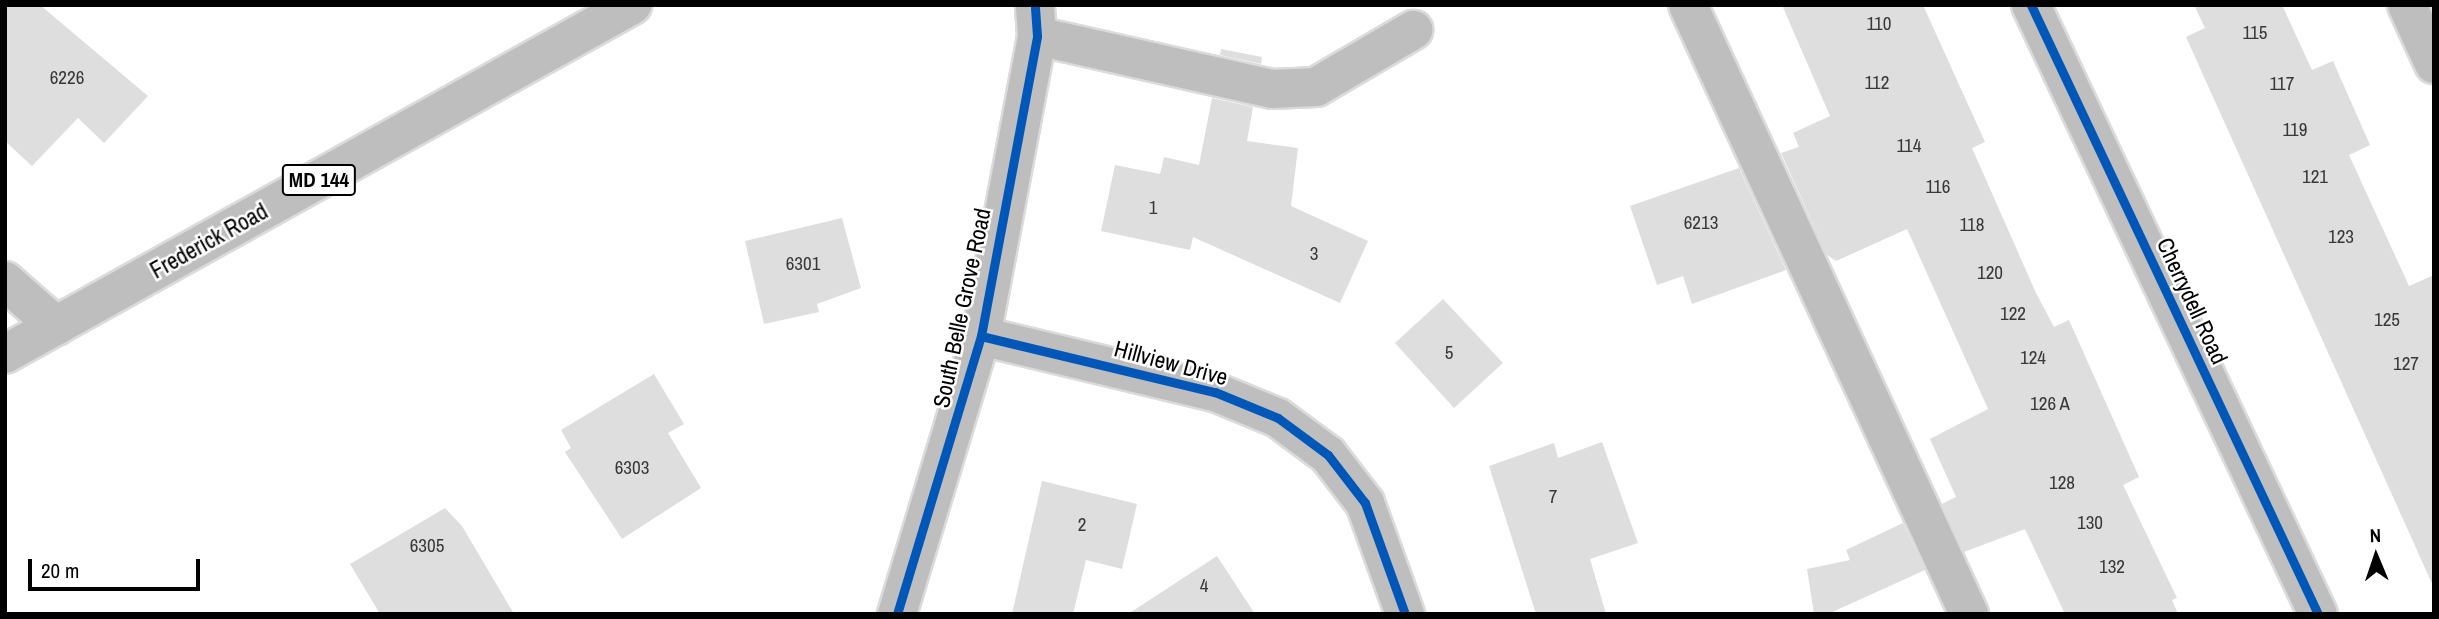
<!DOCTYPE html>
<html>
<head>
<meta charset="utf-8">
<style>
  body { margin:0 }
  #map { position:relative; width:2439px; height:619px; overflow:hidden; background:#fff; font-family:"Archivo Narrow",sans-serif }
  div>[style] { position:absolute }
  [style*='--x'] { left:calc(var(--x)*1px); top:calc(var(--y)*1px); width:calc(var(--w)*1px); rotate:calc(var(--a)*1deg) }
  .building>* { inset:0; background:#dedede }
  .roads { filter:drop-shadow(2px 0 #dbdbdb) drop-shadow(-2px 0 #dbdbdb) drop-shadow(0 2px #dbdbdb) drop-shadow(0 -2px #dbdbdb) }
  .minor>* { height:38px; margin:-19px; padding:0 19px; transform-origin:19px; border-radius:19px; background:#bebebe }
  .major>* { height:38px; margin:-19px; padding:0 19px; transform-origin:19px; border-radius:19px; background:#bebebe }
  .cycleway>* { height:9px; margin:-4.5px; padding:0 4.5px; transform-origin:4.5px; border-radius:4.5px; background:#0057b8 }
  span { translate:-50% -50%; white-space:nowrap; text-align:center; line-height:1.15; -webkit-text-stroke:5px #fff; paint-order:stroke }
  .number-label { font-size:19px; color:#383838 }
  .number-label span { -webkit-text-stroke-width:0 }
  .shield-label span { padding:2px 5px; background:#fff; border:2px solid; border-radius:5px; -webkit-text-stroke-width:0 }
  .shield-label { font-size:21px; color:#000; font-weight:700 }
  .street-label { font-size:23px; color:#000 }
  .frame { position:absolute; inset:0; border:7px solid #000; pointer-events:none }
  .north { position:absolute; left:2341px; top:521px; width:70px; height:70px; -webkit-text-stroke:5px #fff; paint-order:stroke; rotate:358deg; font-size:19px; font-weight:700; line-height:28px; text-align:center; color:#000 }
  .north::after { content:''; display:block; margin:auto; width:24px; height:32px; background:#000; clip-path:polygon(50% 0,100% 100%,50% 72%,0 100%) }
  .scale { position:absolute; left:28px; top:559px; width:172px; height:32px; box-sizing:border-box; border:4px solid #000; border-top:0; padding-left:9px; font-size:21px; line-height:24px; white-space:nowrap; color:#000; -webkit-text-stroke:5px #fff; paint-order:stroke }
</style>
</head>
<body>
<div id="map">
  <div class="building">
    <div style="clip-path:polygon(5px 5px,40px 5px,148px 96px,104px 143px,78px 118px,32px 166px,5px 141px)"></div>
    <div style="clip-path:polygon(1782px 5px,1923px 5px,1985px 142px,1972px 148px,2036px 293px,2054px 327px,2069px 320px,2139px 477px,2123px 485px,2177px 598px,2172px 600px,2178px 614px,2065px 614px,2025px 529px,1964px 552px,1942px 504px,1956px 497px,1930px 439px,1988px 409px,1907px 229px,1836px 261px,1827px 255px,1781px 153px,1799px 147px,1793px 133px,1830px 116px)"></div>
    <div style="clip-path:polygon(2194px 5px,2282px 5px,2312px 70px,2333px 61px,2370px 145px,2349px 155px,2409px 286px,2434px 275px,2434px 588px,2186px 37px,2205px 28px)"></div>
    <div style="clip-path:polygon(1221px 49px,1262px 57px,1261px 64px,1220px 55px)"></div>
    <div style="clip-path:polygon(1212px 98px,1253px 107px,1247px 141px,1298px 148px,1291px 206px,1368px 241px,1340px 303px,1193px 237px,1190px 250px,1101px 231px,1115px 165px,1160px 174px,1164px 157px,1199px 165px)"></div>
    <div style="clip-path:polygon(1739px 168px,1786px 270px,1692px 304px,1683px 276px,1657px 285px,1630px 206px)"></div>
    <div style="clip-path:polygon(842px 218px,861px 288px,817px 304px,819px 312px,764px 324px,745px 241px)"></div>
    <div style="clip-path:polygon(1443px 299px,1503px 363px,1454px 408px,1395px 343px)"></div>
    <div style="clip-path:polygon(654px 374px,684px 424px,668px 433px,701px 488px,622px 539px,565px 452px,571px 448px,561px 430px)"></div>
    <div style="clip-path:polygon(1602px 442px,1638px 543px,1590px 559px,1606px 614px,1536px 614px,1489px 466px,1554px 443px,1558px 458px)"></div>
    <div style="clip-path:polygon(1042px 481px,1137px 504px,1122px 569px,1086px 560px,1073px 614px,1012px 614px)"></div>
    <div style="clip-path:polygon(445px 508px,462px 526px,514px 614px,380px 614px,350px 564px)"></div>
    <div style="clip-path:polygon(1903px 523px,1925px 570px,1828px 614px,1814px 614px,1807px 569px,1850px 560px,1846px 550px)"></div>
    <div style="clip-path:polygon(1217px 556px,1255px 614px,1128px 614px)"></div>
  </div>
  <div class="roads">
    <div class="minor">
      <div style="--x:1688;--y:5;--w:671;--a:65.23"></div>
      <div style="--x:2031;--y:5;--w:673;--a:64.77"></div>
      <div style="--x:2407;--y:5;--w:65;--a:65.4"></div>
      <div style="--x:1037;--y:36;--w:241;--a:12.7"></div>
      <div style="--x:1272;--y:89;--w:44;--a:-2.6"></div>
      <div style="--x:1316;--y:87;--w:113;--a:-30.4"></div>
      <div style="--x:5;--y:281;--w:68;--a:41.4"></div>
      <div style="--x:981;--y:336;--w:241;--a:13.5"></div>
      <div style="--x:1215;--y:392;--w:68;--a:22.4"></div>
      <div style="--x:1278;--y:418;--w:62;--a:36.5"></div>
      <div style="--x:1328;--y:455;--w:61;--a:52.4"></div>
      <div style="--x:1365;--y:503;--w:118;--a:70.2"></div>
      <div style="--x:897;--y:614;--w:290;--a:-73.2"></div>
      <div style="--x:981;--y:336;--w:305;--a:-79.4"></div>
      <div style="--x:1037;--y:36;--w:31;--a:-94"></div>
    </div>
    <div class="major">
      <div style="--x:5;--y:354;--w:718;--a:-29.1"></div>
    </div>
  </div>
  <div class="cycleway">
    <div style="--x:2031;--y:5;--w:673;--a:64.77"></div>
    <div style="--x:981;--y:336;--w:241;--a:13.5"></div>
    <div style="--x:1215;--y:392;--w:68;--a:22.4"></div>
    <div style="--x:1278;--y:418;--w:62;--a:36.5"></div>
    <div style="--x:1328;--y:455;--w:61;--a:52.4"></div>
    <div style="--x:1365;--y:503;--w:118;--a:70.2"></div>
    <div style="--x:897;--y:614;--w:290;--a:-73.2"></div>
    <div style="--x:981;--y:336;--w:305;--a:-79.4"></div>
    <div style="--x:1037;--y:36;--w:31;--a:-94"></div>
  </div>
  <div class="number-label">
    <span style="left:1879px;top:24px">110</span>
    <span style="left:2255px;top:33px">115</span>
    <span style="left:67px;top:78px">6226</span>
    <span style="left:1877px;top:83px">112</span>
    <span style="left:2282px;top:84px">117</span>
    <span style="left:2295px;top:130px">119</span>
    <span style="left:1909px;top:146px">114</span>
    <span style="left:2315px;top:177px">121</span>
    <span style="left:1938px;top:187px">116</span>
    <span style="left:1153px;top:208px">1</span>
    <span style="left:1701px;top:223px">6213</span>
    <span style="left:1972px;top:225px">118</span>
    <span style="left:2341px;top:237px">123</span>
    <span style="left:1314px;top:254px">3</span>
    <span style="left:803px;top:264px">6301</span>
    <span style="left:1990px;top:273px">120</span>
    <span style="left:2013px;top:314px">122</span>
    <span style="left:2387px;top:320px">125</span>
    <span style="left:1449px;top:353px">5</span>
    <span style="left:2033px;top:358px">124</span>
    <span style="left:2406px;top:364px">127</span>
    <span style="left:2050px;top:404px">126 A</span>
    <span style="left:632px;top:468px">6303</span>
    <span style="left:2062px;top:483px">128</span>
    <span style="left:1553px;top:497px">7</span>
    <span style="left:2090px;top:523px">130</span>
    <span style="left:1082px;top:525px">2</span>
    <span style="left:427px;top:546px">6305</span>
    <span style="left:2112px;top:567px">132</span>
    <span style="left:1204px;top:586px">4</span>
  </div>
  <div class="shield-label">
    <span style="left:319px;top:180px">MD 144</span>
  </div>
  <div class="street-label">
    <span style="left:209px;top:241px;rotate:-29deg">Frederick Road</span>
    <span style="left:2192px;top:301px;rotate:65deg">Cherrydell Road</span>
    <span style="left:962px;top:308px;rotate:-78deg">South Belle Grove Road</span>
    <span style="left:1171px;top:363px;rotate:15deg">Hillview Drive</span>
  </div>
  <div class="frame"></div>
  <div class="north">N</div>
  <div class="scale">20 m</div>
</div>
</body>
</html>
